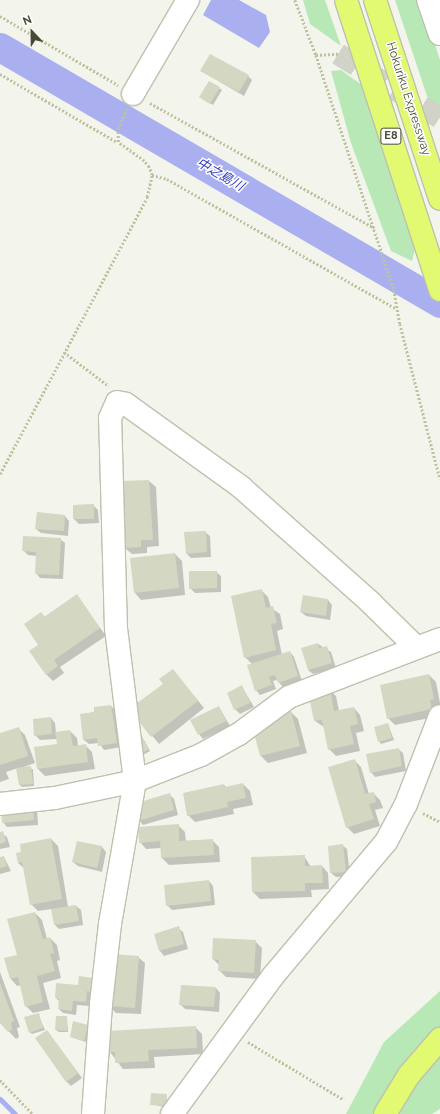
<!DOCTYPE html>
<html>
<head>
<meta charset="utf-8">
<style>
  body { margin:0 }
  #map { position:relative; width:440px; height:1114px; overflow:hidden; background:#f3f5ec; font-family:Raleway,"Noto Sans JP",sans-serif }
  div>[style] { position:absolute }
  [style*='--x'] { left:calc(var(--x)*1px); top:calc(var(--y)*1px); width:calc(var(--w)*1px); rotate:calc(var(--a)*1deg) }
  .green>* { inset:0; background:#b8e8b6 }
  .water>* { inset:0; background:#aab0ef }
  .shadow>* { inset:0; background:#0003 }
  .stream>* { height:5px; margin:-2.5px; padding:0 2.5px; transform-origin:2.5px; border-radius:2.5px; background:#aab0ef }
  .river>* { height:29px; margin:-14.5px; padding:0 14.5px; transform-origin:14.5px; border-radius:14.5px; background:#aab0ef }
  .building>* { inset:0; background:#d4d7c1 }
  .minor-tunnel>* { height:22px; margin-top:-11px; transform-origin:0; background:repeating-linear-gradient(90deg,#d1d3c8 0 22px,transparent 0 33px) }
  .path>* { height:2.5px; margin-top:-1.25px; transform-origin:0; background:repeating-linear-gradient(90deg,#bdc29f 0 2px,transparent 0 4px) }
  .roads { filter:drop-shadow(1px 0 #bec1ae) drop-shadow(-1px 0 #bec1ae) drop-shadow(0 1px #bec1ae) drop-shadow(0 -1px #bec1ae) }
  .minor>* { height:22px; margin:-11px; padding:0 11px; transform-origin:11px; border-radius:11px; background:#fff }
  .highway>* { height:22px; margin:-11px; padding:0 11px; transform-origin:11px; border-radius:11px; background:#e2fa72 }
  span { translate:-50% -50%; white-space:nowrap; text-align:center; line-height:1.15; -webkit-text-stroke:3px #fff; paint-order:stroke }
  .shield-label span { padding:1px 3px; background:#fff; border:1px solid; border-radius:3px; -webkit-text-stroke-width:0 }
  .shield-label { font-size:11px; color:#484a39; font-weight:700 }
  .street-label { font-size:12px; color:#484a39 }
  .water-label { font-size:13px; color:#333cb5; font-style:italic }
  .north { position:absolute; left:12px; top:12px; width:40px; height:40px; -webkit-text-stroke:3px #fff; paint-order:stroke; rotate:338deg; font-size:11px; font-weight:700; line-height:16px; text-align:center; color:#484a39 }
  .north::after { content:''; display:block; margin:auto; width:14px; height:18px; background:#484a39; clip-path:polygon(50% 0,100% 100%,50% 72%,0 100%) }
</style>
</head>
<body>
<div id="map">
  <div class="green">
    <div style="clip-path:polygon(303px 0,325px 0,341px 46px,310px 24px)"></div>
    <div style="clip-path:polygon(395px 0,420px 0,440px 60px,440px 110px,431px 108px)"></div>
    <div style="clip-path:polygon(341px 70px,362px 85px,415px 249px,412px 261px,391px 251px,351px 143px,331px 71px)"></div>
    <div style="clip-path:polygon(440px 991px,440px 1029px,402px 1069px,373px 1114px,346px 1114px,384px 1042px)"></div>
    <div style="clip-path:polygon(440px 1054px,440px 1109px,432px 1114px,395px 1114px,415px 1083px)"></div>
  </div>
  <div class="water">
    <div style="clip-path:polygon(211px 0,239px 0,266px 15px,270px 32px,259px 48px,203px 15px)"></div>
  </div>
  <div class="shadow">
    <div style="clip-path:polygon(201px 71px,248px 76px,252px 80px,244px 96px)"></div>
    <div style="clip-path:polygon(209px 82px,222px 90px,213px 105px,202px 99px)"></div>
    <div style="clip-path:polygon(149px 481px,156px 487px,159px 546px,147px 547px,147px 553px,132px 554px,125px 548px)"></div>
    <div style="clip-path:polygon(93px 505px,98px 510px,99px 523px,79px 524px,74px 519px)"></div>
    <div style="clip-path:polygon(65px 516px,69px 521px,68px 536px,41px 533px,36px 529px)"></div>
    <div style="clip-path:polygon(205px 532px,210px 536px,211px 557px,191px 558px,187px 554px)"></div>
    <div style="clip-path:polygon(60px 539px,65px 543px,63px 579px,40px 578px,36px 573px,37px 556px,28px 555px,24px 551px)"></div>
    <div style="clip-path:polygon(175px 554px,182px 561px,185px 595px,141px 600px,135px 593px)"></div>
    <div style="clip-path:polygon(216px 572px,221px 576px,221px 592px,195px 593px,190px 588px)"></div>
    <div style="clip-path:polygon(262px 591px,268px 597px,271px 608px,280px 614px,283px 629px,277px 631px,282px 655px,290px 652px,294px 657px,302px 681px,283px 687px,277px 680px,273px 681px,276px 689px,260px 695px,256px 690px,252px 664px,245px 657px)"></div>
    <div style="clip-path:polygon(77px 596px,106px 636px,60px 667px,64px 673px,53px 681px,46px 674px,39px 645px,41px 613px,45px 617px)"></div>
    <div style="clip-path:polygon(328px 600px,332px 605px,330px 620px,306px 616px,301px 612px)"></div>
    <div style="clip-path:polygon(318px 644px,331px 652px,336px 668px,313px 674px,308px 670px)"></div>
    <div style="clip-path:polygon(173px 670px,204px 708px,159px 744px,131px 710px,164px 684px)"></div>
    <div style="clip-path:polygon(429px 675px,436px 682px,440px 703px,439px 716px,395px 725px,388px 718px)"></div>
    <div style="clip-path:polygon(242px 687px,254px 707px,240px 714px,235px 709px)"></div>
    <div style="clip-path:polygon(329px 689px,336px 696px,339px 711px,354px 708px,360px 715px,364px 731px,356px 733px,360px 751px,336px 756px,329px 749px,324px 727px,315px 721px,309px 693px)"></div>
    <div style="clip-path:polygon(111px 706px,115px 710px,121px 747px,104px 750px,99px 743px,89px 744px,84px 740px,81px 715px,95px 712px)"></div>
    <div style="clip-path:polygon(219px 707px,230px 726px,203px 739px,199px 734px)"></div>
    <div style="clip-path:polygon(291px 712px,298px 719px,307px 753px,268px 763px,261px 756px,254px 730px)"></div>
    <div style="clip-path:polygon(51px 718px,55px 723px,56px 733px,70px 731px,77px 738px,78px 746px,85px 745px,92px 752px,95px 769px,45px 776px,38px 769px,35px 748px,58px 745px,57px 739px,40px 740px,35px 735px)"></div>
    <div style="clip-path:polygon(388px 724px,394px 740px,381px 744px,379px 741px)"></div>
    <div style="clip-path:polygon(18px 728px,25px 735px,35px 763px,21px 768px,33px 769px,34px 786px,22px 787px,20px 785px,18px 768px,6px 772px,9px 779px,0 782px,0 734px)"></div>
    <div style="clip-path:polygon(144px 740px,150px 751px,143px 755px,141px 753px)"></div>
    <div style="clip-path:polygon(398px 749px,403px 753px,406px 771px,375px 777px,371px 772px)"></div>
    <div style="clip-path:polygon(354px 760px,361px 767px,369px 794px,373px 793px,380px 800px,383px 808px,375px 810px,380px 826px,354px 834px,347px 827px)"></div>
    <div style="clip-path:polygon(243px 784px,250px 791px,253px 805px,233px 809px,234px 814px,195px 822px,188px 815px,224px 785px,227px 788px)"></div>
    <div style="clip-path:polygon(169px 794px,174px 799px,178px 815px,143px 825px,139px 820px)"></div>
    <div style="clip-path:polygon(37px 809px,38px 825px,7px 827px,3px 822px)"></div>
    <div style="clip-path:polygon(178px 825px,185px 832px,186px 842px,212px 840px,219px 847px,220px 862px,169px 865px,162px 858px,161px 848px,146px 849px,140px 842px)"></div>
    <div style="clip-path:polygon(0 833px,7px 837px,10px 847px,0 849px)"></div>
    <div style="clip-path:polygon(51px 839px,58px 846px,68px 907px,76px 906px,81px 910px,83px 925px,59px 929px,55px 925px,52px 909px,38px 911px,31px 904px,25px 869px,18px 863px)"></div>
    <div style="clip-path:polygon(78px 842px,102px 847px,106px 852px,102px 872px,78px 866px,73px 862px)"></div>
    <div style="clip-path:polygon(342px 845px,347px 849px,350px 876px,336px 877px,331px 873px)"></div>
    <div style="clip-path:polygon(304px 856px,311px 867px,322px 866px,328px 873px,329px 889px,311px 890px,312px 897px,260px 899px,253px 892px,252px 858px)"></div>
    <div style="clip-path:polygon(4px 857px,11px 871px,0 874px,0 858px)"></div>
    <div style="clip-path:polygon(209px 881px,213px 886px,215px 905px,172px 910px,167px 905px)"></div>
    <div style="clip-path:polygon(35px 913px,42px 920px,47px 939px,50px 938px,57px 945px,60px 960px,57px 961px,61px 978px,43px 983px,50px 1009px,33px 1013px,26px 1006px,21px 985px,17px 986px,11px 979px)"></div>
    <div style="clip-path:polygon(178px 928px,183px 932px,188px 949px,164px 956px,160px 951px,155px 935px)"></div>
    <div style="clip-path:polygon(255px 941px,262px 948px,260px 979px,226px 977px,219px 970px,220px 966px,213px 959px)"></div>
    <div style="clip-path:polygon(138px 957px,145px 963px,141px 1014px,116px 1013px,109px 1006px)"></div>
    <div style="clip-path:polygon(0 972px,20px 1027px,17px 1028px,19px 1037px,16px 1039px,0 1022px)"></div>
    <div style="clip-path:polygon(80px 977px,97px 983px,90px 1006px,77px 1005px,76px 1015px,63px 1013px,59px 1009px,59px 1001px,56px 998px,79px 986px)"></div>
    <div style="clip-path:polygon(216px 988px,220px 993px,219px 1012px,185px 1009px,180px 1004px)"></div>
    <div style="clip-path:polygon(38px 1014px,45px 1030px,32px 1034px,30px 1032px)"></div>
    <div style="clip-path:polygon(67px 1017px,68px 1032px,59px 1032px,56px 1030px)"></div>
    <div style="clip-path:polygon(87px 1026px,90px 1028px,86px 1042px,71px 1037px)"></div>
    <div style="clip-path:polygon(195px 1027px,202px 1034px,203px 1054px,154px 1057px,155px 1068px,123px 1069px,110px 1052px)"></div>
    <div style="clip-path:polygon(47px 1031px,82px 1078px,71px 1086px,66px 1081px)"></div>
    <div style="clip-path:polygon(166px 1095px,168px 1108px,151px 1104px)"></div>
  </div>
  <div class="stream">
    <div style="--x:0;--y:1099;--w:21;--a:45"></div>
  </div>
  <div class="river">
    <div style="--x:0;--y:47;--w:509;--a:30.19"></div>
  </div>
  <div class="building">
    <div style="clip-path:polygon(210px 54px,249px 75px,239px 92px,200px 71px)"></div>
    <div style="clip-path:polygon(209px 81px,220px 87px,210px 104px,199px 97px)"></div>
    <div style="clip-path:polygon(149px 480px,153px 540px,141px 540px,141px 547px,124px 548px,121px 481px)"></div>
    <div style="clip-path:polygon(94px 504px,94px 519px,73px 519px,73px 505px)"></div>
    <div style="clip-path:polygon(37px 512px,65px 515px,64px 531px,35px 529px)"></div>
    <div style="clip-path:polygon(206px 531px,207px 552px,186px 554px,184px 532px)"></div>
    <div style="clip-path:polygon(23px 536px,61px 538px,59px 575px,35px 574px,36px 552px,22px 551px)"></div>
    <div style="clip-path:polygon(175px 553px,179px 588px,134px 593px,130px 558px)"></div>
    <div style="clip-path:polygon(189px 571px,217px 571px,217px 588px,189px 589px)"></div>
    <div style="clip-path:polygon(262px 589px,266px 608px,273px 606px,277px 623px,271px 624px,276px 650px,244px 658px,231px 596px)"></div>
    <div style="clip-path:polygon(77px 594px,100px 628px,54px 660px,58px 666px,46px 675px,29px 651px,38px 645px,24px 624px,41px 612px,44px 617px)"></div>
    <div style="clip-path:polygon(303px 595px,328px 599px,326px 616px,300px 612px)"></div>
    <div style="clip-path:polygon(318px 643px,319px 648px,327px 646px,332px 663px,308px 670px,301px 648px)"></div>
    <div style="clip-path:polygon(290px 651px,298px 676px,278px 683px,275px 675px,269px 677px,272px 685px,255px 691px,247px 665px)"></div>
    <div style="clip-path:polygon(173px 669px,198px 701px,151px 737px,129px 709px,163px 684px,159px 679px)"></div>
    <div style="clip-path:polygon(429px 674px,434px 699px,430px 700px,432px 709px,387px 719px,380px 685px)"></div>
    <div style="clip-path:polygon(242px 685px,250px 703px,234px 710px,227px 693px)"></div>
    <div style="clip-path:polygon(330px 688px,334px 711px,354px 707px,358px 724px,350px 726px,354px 744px,328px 750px,322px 720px,314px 721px,308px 692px)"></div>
    <div style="clip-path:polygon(111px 705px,117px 743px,98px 746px,97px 738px,83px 740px,80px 714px,94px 712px,94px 707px)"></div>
    <div style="clip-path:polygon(219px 706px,226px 721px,198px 735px,190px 720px)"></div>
    <div style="clip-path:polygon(291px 711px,300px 746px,260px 756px,253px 729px,266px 717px)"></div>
    <div style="clip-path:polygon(51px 717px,52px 734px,34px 736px,33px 719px)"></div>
    <div style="clip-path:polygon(388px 723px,392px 738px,378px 742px,374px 727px)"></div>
    <div style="clip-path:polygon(19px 727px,28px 756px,0 765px,0 733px)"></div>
    <div style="clip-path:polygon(70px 730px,73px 746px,86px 744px,88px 762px,37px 769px,34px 747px,57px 744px,55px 732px)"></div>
    <div style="clip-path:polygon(142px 736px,149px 749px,140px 754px,134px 741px)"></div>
    <div style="clip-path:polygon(399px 748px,402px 766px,370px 773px,366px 754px)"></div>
    <div style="clip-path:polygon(355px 759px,365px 794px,374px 792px,376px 802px,369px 804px,374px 819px,346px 828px,328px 767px)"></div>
    <div style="clip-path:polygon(31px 766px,33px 784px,19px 785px,16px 768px)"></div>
    <div style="clip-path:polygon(243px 783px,246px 798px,227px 802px,228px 807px,187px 816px,183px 793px,224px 784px,225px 787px)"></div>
    <div style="clip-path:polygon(170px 793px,174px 810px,138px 821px,133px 804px)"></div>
    <div style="clip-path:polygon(33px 803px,34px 820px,2px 823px,1px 806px)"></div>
    <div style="clip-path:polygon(179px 824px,179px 841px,213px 839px,214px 855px,161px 858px,160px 841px,139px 843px,138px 827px)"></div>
    <div style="clip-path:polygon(3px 831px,6px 842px,0 844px,0 832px)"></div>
    <div style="clip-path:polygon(51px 838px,62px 899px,30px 905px,22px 862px,18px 863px,16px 853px,21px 852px,20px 844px)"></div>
    <div style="clip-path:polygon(77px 841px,102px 846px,97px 868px,72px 862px)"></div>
    <div style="clip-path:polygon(343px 844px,346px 872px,330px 873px,328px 846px)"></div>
    <div style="clip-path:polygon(305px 855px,305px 866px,322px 865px,323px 883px,305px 883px,305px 891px,252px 892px,251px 857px)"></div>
    <div style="clip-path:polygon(4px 856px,7px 866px,0 868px,0 857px)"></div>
    <div style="clip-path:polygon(209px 880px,211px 901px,166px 906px,164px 885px)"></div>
    <div style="clip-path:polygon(76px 905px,79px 921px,54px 925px,51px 909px)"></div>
    <div style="clip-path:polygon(35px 912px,43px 939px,50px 937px,54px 953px,50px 954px,55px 971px,37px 976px,43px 1002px,25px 1007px,18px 977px,10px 979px,4px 958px,17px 955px,7px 919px)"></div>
    <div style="clip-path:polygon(179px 926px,184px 944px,159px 951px,154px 934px)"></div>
    <div style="clip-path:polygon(213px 938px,256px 940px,254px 973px,218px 971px,219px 960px,212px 959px)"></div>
    <div style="clip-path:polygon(112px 954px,139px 956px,135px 1008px,108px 1006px)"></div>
    <div style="clip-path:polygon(79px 976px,93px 978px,91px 992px,87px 991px,86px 1002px,73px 1001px,72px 1011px,58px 1009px,59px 999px,55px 998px,56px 983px,78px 985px)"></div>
    <div style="clip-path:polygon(0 983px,14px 1021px,11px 1022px,12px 1030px,8px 1032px,0 1023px)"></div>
    <div style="clip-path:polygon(181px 985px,216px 987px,214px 1007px,179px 1005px)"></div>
    <div style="clip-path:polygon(39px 1013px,43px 1028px,29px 1033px,24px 1017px)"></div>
    <div style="clip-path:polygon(56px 1016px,67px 1016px,67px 1031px,55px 1030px)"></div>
    <div style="clip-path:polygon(73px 1021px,88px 1025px,84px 1041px,70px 1037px)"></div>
    <div style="clip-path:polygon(196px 1026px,197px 1048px,148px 1050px,149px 1061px,115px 1063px,115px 1052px,109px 1052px,108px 1031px)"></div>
    <div style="clip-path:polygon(47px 1030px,78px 1073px,66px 1082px,35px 1038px)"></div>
    <div style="clip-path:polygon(151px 1093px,167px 1094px,166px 1106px,150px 1105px)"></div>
  </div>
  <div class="minor-tunnel">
    <div style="--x:338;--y:54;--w:120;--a:32.1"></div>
  </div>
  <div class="path">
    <div style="--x:295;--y:0;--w:59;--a:69.1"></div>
    <div style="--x:316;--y:55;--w:248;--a:71.6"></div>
    <div style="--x:394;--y:290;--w:35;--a:80"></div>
    <div style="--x:400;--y:324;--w:160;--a:75.5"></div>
    <div style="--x:0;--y:16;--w:137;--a:30.3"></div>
    <div style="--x:316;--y:55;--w:22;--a:-3"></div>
    <div style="--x:0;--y:74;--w:135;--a:30.2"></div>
    <div style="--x:150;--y:103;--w:257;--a:29.1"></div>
    <div style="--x:152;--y:175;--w:16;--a:15"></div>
    <div style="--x:167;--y:179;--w:264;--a:29.5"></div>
    <div style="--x:64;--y:352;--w:56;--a:37.1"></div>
    <div style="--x:0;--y:474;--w:314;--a:-62"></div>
    <div style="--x:147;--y:197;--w:23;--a:-77"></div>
    <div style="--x:152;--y:175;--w:9;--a:-111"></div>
    <div style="--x:149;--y:167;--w:8;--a:-130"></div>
    <div style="--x:144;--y:161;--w:32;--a:-144"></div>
    <div style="--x:118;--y:142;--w:13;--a:-90"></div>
    <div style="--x:118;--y:129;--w:22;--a:-68"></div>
    <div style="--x:423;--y:813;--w:19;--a:28"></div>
    <div style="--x:248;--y:1042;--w:112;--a:31.1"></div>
    <div style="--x:0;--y:1080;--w:47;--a:45.9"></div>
  </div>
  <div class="roads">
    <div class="minor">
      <div style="--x:428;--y:0;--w:36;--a:71"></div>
      <div style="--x:133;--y:94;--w:109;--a:-59.7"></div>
      <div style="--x:0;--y:804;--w:55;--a:-6.2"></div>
      <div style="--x:55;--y:798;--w:82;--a:-12"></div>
      <div style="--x:135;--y:781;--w:71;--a:-21.5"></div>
      <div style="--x:201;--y:755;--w:43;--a:-28.9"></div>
      <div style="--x:239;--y:734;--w:62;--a:-36.5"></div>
      <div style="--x:289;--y:697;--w:162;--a:-21"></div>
      <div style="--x:93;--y:1114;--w:110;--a:-85.8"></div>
      <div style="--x:101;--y:1004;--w:81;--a:-83.6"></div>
      <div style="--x:110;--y:924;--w:145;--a:-80.1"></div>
      <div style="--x:135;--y:781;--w:153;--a:-97.1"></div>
      <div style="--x:116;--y:629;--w:211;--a:-91.6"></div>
      <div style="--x:110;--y:418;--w:17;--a:-66"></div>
      <div style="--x:117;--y:402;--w:9;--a:13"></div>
      <div style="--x:126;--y:404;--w:142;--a:35.8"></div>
      <div style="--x:241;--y:487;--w:174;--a:41.7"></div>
      <div style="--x:371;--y:603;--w:63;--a:44.4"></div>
      <div style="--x:172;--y:1114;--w:171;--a:-53.8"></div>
      <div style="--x:273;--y:976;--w:175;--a:-49.9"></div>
      <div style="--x:386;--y:842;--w:43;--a:-62.2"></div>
      <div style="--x:406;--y:804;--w:94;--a:-68.9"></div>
    </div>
    <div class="highway">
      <div style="--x:346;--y:0;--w:305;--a:72"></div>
      <div style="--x:375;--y:0;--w:209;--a:71.9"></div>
      <div style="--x:385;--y:1114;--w:46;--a:-58.4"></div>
      <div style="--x:409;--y:1075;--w:48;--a:-49.3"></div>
    </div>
  </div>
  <div class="shield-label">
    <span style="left:391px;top:136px">E8</span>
  </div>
  <div class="street-label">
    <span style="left:408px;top:99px;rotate:72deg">Hokuriku Expressway</span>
  </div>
  <div class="water-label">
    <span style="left:220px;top:175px;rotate:30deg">中之島川</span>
  </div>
  <div class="north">N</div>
</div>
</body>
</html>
